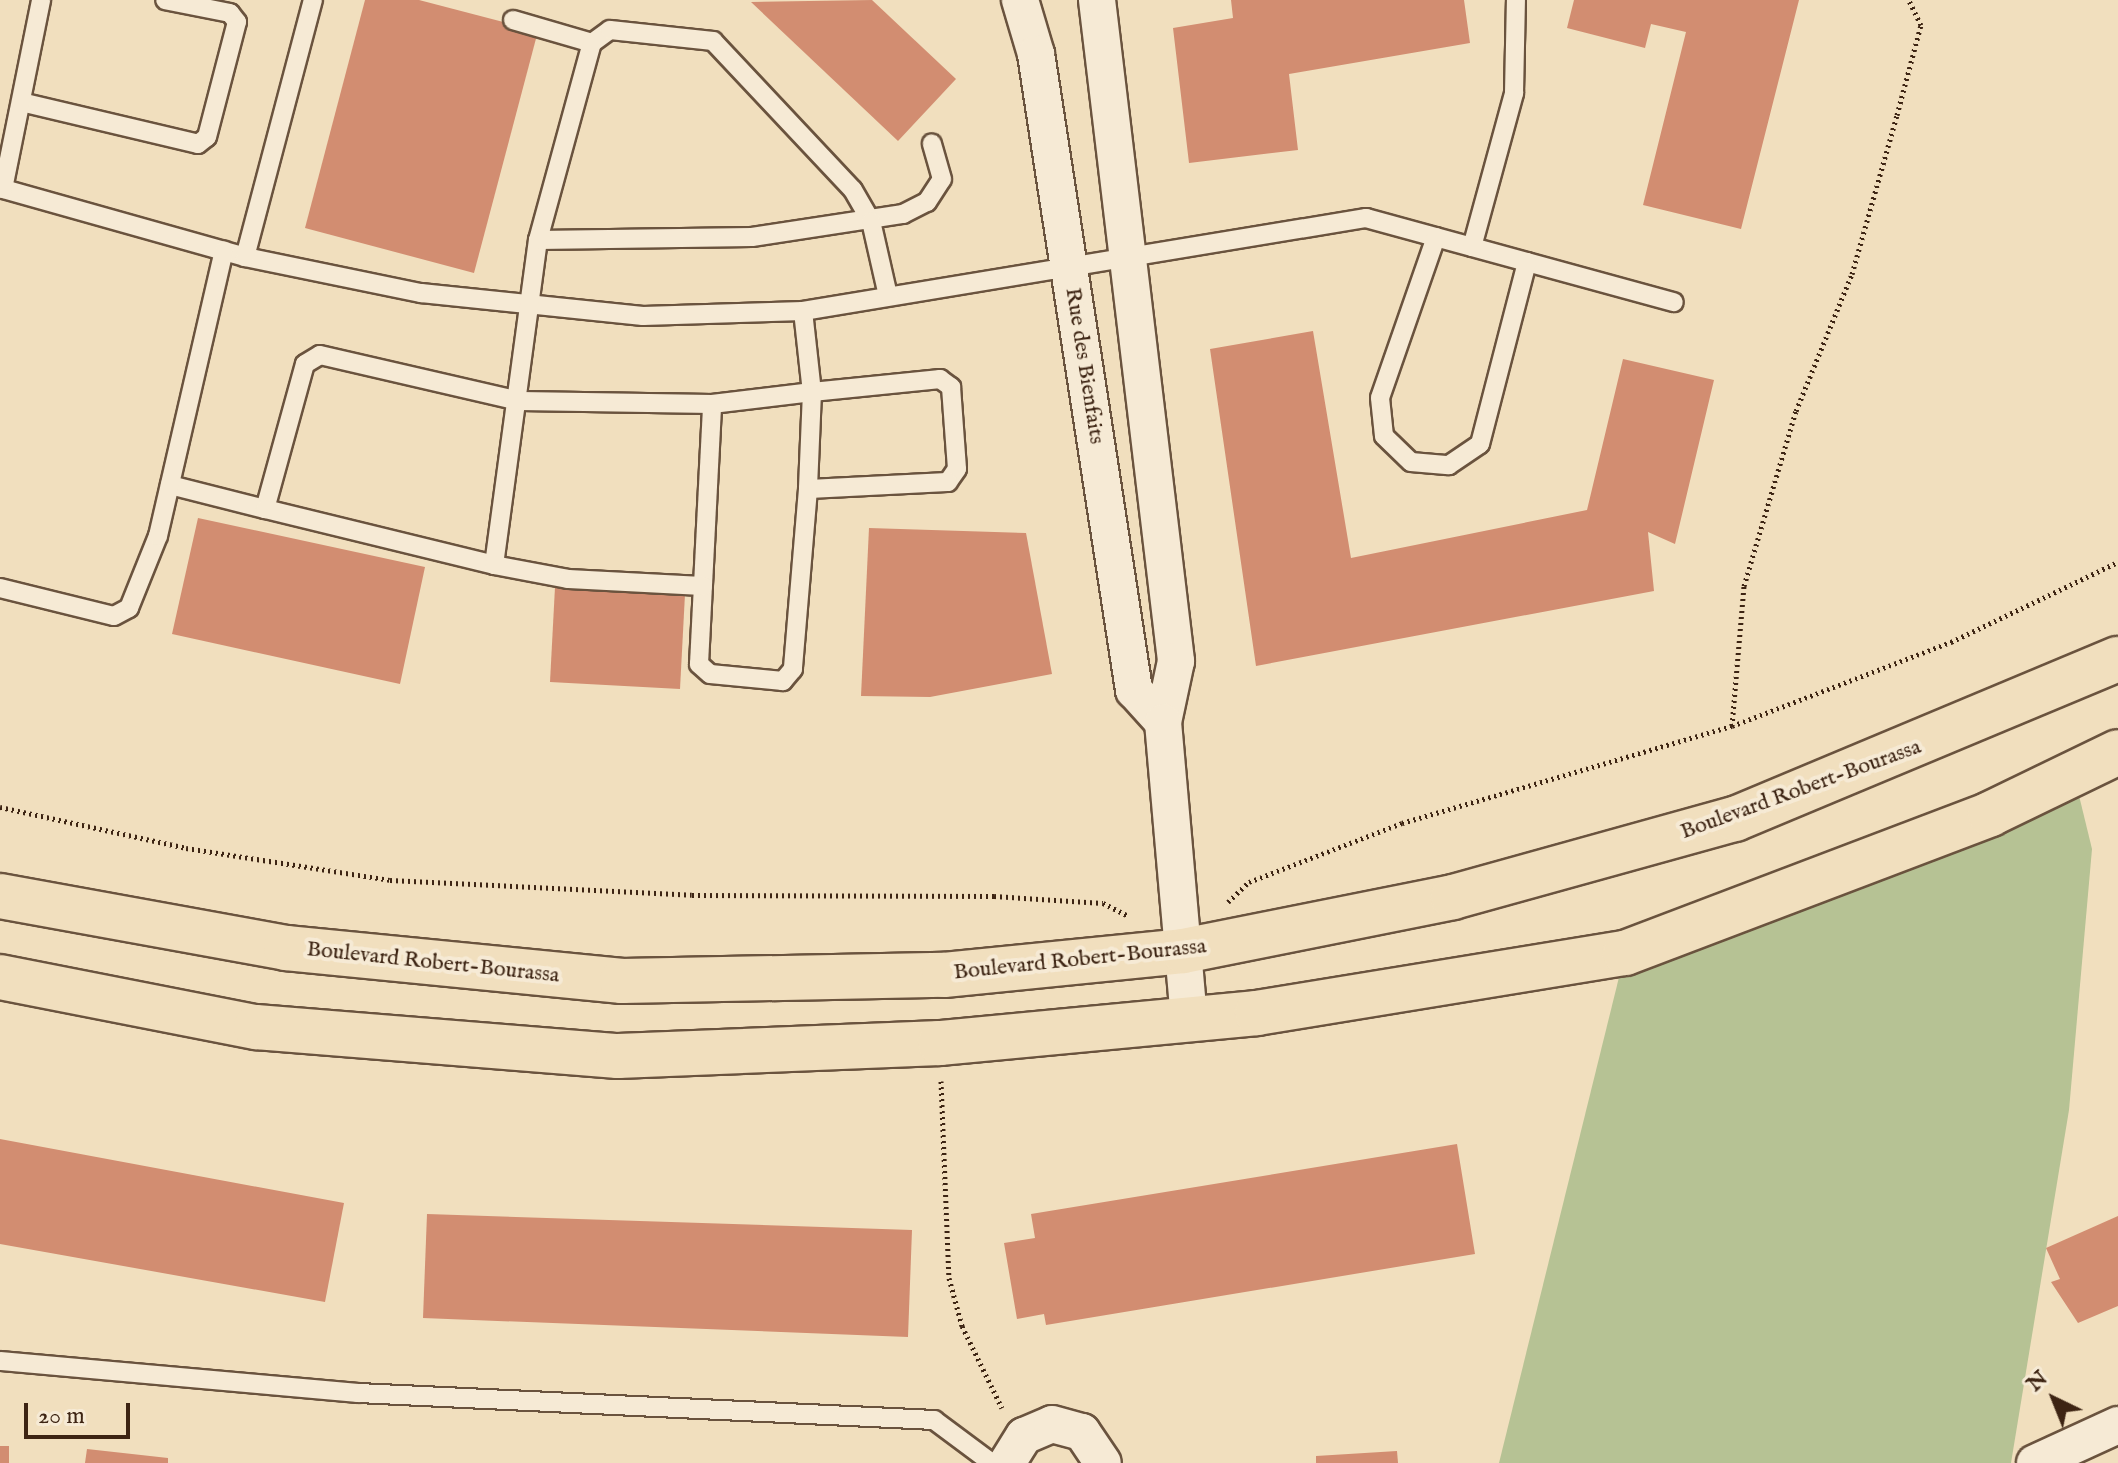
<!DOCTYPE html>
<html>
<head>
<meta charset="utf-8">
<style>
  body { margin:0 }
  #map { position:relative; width:2118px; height:1463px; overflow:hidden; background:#f1dfbe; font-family:"IM FELL English",serif }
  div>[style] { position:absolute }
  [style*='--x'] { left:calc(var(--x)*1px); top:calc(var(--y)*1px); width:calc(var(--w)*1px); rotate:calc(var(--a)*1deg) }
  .green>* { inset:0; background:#b6c294 }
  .building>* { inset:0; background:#d28d71 }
  .path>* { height:5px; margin-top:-2.5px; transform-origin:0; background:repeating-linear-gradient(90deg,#3d2413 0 2px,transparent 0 6px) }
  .roads { filter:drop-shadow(2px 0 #6a533e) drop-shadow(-2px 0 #6a533e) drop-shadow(0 2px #6a533e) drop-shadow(0 -2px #6a533e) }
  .lane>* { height:18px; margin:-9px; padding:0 9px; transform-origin:9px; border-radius:9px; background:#f6ead5 }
  .street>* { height:36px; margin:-18px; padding:0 18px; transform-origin:18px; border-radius:18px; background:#f6ead5 }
  .highway>* { height:44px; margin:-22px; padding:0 22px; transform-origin:22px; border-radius:22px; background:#f1dfbe }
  span { translate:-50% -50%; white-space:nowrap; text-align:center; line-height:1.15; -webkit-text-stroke:8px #f6ead5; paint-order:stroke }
  .street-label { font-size:22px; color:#3d2413 }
  .north { position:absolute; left:2014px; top:1359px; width:80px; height:80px; -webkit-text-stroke:6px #f6ead5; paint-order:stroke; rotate:317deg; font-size:22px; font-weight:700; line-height:32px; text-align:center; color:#3d2413 }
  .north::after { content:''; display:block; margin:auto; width:28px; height:36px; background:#3d2413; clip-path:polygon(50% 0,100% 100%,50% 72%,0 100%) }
  .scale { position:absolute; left:24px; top:1403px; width:106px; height:36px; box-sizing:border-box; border:4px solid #3d2413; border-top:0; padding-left:10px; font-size:24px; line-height:28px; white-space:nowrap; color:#3d2413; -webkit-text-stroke:6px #f6ead5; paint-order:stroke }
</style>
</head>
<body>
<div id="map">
  <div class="green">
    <div style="clip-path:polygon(2074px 775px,2092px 849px,2069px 1110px,2011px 1463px,1499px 1463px,1625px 953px)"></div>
  </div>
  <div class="building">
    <div style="clip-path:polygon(365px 0,419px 0,538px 31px,474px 273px,305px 228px)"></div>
    <div style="clip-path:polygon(872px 0,956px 79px,898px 141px,751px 2px)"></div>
    <div style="clip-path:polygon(1231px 0,1464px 0,1470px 43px,1289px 74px,1298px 150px,1189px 163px,1173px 28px,1233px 18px)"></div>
    <div style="clip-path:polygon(1574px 0,1799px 0,1741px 229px,1643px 205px,1686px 32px,1651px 24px,1645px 48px,1567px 28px)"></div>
    <div style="clip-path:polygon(1313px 331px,1351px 558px,1587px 510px,1623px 359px,1714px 380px,1675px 544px,1648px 532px,1654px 591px,1256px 666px,1210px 349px)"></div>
    <div style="clip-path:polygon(198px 518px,425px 567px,400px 684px,172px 634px)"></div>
    <div style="clip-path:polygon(869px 528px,1026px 533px,1052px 674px,930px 697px,861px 696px)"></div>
    <div style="clip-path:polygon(555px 587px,685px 594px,680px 689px,550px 682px)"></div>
    <div style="clip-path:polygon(0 1139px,344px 1203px,325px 1302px,0 1244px)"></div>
    <div style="clip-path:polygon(1457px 1144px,1475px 1254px,1046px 1325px,1044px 1314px,1017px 1319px,1004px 1243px,1035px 1238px,1031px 1214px)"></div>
    <div style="clip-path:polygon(427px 1214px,912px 1230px,908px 1337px,423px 1318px)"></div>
    <div style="clip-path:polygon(2118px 1216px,2118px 1306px,2078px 1323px,2051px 1282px,2060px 1279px,2046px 1248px)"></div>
    <div style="clip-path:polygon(0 1446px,9px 1446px,9px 1463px,0 1463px)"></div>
    <div style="clip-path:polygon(87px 1449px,168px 1458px,168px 1463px,85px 1463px)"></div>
    <div style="clip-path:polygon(1397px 1451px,1398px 1463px,1316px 1463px,1316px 1456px)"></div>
  </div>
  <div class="path">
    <div style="--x:1732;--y:726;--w:141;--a:-85.1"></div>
    <div style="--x:1744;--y:586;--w:183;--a:-73.5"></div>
    <div style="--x:1796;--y:411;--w:148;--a:-67.8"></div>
    <div style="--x:1852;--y:274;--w:165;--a:-74.2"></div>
    <div style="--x:1897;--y:115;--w:93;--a:-75.1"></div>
    <div style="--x:1921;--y:25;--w:28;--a:-116"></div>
    <div style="--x:0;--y:807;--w:190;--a:12.4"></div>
    <div style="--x:186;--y:848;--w:206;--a:8.9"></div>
    <div style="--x:390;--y:880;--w:302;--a:2.8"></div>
    <div style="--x:692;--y:895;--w:302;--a:0.2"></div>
    <div style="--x:994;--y:896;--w:109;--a:3.7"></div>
    <div style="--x:1103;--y:903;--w:28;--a:27"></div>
    <div style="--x:1228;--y:902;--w:29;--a:-44"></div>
    <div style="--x:1249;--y:882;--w:164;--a:-21.1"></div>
    <div style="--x:1402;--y:823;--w:344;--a:-16.4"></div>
    <div style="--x:1732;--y:726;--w:235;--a:-21"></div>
    <div style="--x:1951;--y:642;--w:185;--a:-25.6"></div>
    <div style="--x:941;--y:1081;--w:197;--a:87.7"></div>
    <div style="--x:949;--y:1278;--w:50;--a:74.8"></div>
    <div style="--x:962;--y:1326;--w:91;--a:64"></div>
  </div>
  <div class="roads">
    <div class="lane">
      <div style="--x:513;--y:20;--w:82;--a:16.2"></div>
      <div style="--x:21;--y:102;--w:182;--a:13.3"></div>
      <div style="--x:198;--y:144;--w:11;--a:-38"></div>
      <div style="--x:207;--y:137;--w:119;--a:-75.4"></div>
      <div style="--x:237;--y:22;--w:11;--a:-128"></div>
      <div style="--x:230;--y:13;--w:66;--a:-168.7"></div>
      <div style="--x:0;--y:188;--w:255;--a:15.7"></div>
      <div style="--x:245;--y:257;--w:180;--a:11.6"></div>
      <div style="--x:421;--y:293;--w:223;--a:5.9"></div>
      <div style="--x:643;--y:316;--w:160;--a:-1.8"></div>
      <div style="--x:803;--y:311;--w:571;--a:-9.38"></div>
      <div style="--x:1366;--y:218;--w:319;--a:15.3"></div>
      <div style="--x:3;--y:189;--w:193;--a:-78.6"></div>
      <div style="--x:1436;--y:237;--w:170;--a:109.2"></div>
      <div style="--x:1380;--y:398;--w:38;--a:84"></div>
      <div style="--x:1384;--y:436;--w:37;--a:44"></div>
      <div style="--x:1411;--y:462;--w:38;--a:5"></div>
      <div style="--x:1449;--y:465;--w:37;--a:-34"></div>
      <div style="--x:1480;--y:444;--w:188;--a:-75.5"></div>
      <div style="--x:538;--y:240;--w:214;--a:-0.8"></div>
      <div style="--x:752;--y:237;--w:153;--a:-8.7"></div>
      <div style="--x:903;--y:214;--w:27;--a:-27"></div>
      <div style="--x:927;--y:202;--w:27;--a:-57"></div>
      <div style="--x:942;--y:179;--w:37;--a:-106"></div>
      <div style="--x:1472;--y:247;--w:160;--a:-74.7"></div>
      <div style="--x:1514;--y:93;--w:93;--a:-88.8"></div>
      <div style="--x:245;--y:257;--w:266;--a:-75.2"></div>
      <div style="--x:803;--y:311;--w:81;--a:83.7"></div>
      <div style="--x:812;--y:392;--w:129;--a:-5.8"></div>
      <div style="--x:940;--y:379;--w:14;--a:36"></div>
      <div style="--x:951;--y:387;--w:82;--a:85.8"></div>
      <div style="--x:957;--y:469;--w:16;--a:125"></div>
      <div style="--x:948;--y:482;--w:140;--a:177.1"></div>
      <div style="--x:808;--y:489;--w:181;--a:94.8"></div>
      <div style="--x:793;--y:669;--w:16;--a:130"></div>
      <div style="--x:783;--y:681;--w:73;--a:-174.5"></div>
      <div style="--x:710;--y:674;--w:15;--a:-138"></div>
      <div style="--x:699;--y:664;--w:260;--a:-87.1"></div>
      <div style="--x:712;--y:404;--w:101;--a:-6.8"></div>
      <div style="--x:812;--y:392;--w:97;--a:92.4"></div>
      <div style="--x:170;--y:485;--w:98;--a:14.2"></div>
      <div style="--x:265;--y:509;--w:150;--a:-74.6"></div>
      <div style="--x:305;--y:364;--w:17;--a:-31"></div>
      <div style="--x:320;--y:355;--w:205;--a:13"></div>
      <div style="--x:520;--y:401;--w:192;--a:0.9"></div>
      <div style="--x:265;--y:509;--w:236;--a:13.7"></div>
      <div style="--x:494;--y:565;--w:328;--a:-82.3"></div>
      <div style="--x:538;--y:240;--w:204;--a:-74.7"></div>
      <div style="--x:592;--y:43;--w:22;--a:-36"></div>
      <div style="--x:610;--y:30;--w:104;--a:6.1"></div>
      <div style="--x:713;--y:41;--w:204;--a:46.8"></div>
      <div style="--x:853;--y:190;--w:36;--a:60"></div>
      <div style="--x:871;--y:221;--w:77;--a:77.2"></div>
      <div style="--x:494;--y:565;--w:75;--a:10.7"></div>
      <div style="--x:568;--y:579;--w:135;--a:3"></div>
      <div style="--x:0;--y:588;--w:117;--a:13.8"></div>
      <div style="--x:114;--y:616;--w:17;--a:-28"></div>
      <div style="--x:129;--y:608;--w:78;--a:-68.1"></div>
      <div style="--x:158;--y:536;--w:293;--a:-77"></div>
      <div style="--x:0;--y:1361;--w:359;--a:5.1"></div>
      <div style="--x:358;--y:1393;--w:577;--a:2.68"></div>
      <div style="--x:934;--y:1420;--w:72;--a:36.6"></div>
    </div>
    <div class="street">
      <div style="--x:1020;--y:0;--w:56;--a:73.5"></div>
      <div style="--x:1036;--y:54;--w:644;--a:81.24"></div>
      <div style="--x:1134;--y:690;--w:43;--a:47.8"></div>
      <div style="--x:1097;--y:0;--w:666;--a:83.18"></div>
      <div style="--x:1176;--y:661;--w:62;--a:102"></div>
      <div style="--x:1163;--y:722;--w:297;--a:85"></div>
      <div style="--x:1007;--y:1463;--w:32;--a:-58"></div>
      <div style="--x:1024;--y:1436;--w:30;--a:-23"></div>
      <div style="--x:1052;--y:1424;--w:31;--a:15"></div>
      <div style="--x:1082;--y:1432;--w:37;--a:56"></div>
      <div style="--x:2035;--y:1463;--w:91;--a:-24.6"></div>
    </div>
    <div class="highway">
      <div style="--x:0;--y:896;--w:291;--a:10.3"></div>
      <div style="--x:286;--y:948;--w:338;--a:5.6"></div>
      <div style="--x:622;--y:981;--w:322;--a:-1.1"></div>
      <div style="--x:944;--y:975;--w:240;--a:-5.7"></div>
      <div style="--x:1183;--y:951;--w:275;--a:-11.3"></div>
      <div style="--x:1453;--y:897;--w:293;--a:-15.5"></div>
      <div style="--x:1735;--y:819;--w:415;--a:-22.7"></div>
      <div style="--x:0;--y:977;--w:261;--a:11.1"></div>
      <div style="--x:256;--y:1027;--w:363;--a:4.6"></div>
      <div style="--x:618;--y:1056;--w:322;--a:-2.3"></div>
      <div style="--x:940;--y:1043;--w:318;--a:-5.4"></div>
      <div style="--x:1257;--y:1013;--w:373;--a:-9.3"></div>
      <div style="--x:1625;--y:953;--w:391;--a:-20.8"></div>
      <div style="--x:1990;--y:814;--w:142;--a:-25.8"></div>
    </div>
  </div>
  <div class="street-label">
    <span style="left:1084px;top:366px;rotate:81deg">Rue des Bienfaits</span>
    <span style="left:1801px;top:790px;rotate:-20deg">Boulevard Robert-Bourassa</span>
    <span style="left:1080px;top:960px;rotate:-6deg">Boulevard Robert-Bourassa</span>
    <span style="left:433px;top:963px;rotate:6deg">Boulevard Robert-Bourassa</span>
  </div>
  <div class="north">N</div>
  <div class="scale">20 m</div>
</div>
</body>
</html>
